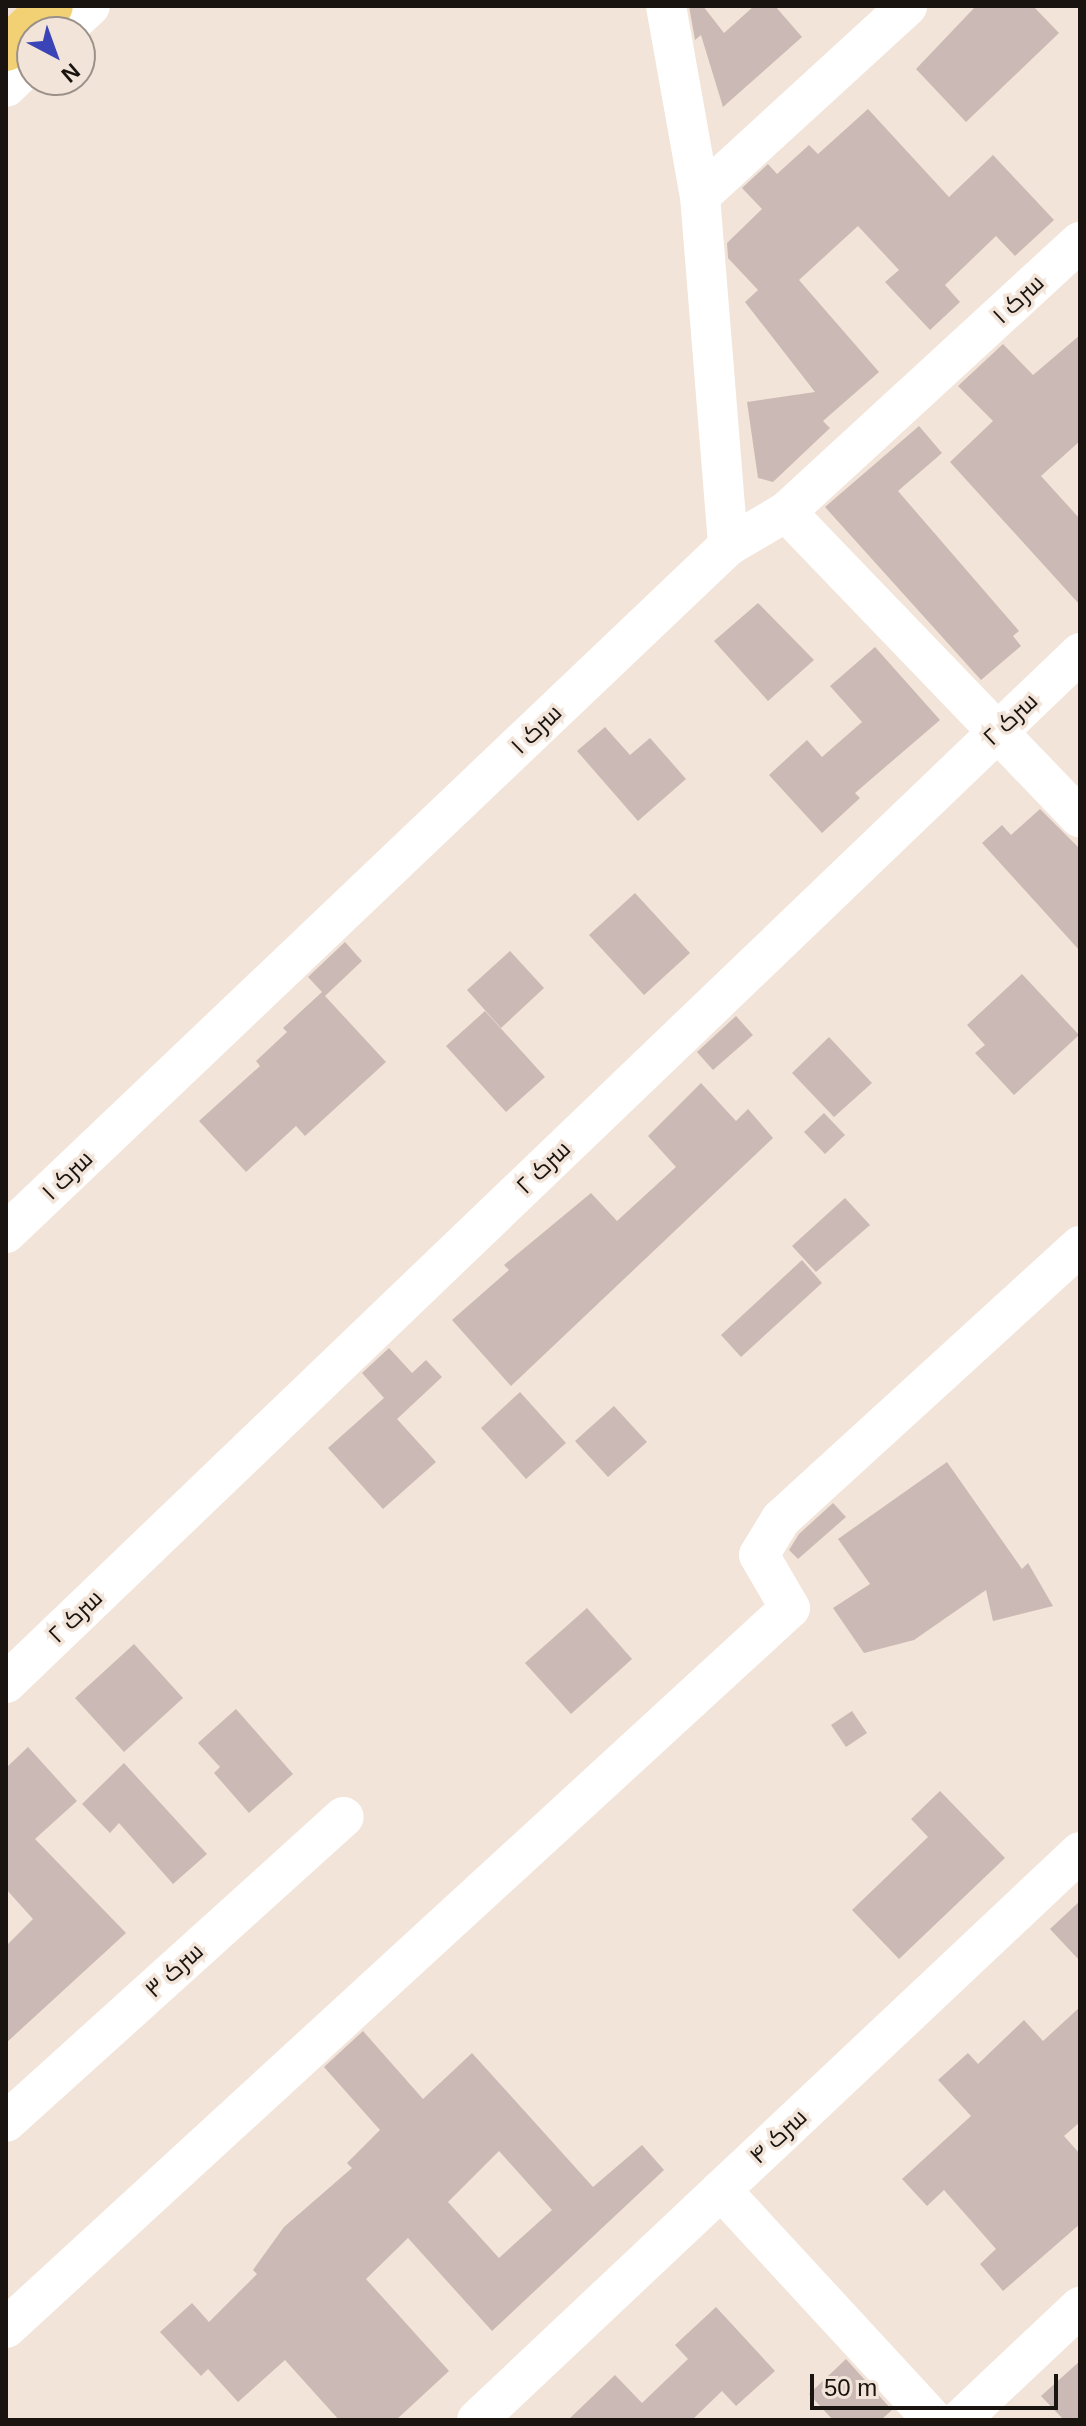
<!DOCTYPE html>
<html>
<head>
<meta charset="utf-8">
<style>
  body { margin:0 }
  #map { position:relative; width:1086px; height:2426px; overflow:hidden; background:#f2e4d8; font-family:Helvetica,Cairo,sans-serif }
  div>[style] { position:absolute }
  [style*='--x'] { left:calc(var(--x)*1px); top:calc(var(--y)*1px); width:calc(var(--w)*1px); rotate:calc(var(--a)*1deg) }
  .building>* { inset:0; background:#cbb9b5 }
  .street>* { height:40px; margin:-20px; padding:0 20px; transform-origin:20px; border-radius:20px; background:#fff }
  .highway>* { height:44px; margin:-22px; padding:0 22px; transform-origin:22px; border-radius:22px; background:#f1d173 }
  span { translate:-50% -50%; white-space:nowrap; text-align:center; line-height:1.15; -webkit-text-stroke:7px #f2e4d8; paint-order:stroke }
  .street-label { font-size:24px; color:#191410 }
  .frame { position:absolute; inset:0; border:8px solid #191410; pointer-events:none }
  .north { position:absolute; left:16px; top:16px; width:80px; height:80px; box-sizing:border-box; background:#f2e4d8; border:2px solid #9b9188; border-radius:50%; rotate:139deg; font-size:22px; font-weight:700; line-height:32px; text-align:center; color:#191410 }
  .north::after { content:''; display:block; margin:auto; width:28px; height:36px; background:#3b44b7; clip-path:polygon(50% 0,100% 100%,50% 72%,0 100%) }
  .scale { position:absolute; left:810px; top:2374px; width:248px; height:36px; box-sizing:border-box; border:4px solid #191410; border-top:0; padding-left:10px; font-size:24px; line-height:28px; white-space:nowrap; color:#191410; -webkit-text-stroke:6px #f2e4d8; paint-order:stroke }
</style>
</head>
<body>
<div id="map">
  <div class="building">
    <div style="clip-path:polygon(689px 6px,703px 6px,724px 33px,754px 6px,775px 6px,802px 37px,723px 107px,701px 35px,695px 40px)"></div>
    <div style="clip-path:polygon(976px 6px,1033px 6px,1059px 33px,966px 122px,916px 69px)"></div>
    <div style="clip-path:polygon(868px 109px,949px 197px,993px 155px,1054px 220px,1015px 256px,996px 236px,945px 285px,960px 302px,930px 330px,885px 282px,899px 270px,858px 226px,799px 280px,879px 372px,823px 421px,830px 428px,773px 482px,758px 478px,747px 402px,815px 392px,745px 302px,758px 290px,728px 258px,727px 243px,762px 209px,742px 188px,768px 164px,777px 174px,809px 145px,818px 154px)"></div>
    <div style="clip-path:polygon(1080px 335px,1080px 441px,1041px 476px,1080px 519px,1080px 605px,950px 462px,993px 421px,958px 386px,1003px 344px,1033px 375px)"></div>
    <div style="clip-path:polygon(919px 426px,942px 453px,898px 491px,1019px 631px,1013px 636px,1021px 646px,981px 680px,825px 507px)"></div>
    <div style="clip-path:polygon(758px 603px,814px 660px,768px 701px,714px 641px)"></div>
    <div style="clip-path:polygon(875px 647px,940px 720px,855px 793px,860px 798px,822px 833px,769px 775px,807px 740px,822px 757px,862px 722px,830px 686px)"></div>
    <div style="clip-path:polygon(605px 727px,630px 755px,650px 738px,686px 779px,638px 821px,577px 751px)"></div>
    <div style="clip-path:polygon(1040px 809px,1080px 849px,1080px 951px,982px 843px,1002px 825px,1011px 835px)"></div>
    <div style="clip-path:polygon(635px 893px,690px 953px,644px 995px,589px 935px)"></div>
    <div style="clip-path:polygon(345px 942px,362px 961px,325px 996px,386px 1062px,305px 1136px,296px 1126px,246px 1172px,199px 1121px,260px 1066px,256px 1061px,287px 1032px,283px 1028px,322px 992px,308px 977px)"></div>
    <div style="clip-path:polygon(510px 951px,544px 988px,501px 1028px,467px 990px)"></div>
    <div style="clip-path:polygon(1022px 974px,1079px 1035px,1014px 1095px,975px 1053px,985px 1045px,967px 1025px)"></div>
    <div style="clip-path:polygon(485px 1011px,545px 1077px,506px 1112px,446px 1046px)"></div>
    <div style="clip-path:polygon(736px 1016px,753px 1035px,713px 1070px,697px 1052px)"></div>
    <div style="clip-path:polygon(829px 1037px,872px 1083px,834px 1117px,792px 1073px)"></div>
    <div style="clip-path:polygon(701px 1083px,736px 1121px,748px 1109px,773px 1138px,511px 1386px,452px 1320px,509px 1270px,504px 1265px,591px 1193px,617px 1221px,676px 1167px,648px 1136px)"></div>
    <div style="clip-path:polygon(824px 1113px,845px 1135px,825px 1154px,804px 1132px)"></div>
    <div style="clip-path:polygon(845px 1198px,870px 1225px,816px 1272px,792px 1246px)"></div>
    <div style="clip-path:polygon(802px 1260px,822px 1283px,741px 1357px,721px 1335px)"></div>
    <div style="clip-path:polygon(389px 1348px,412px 1373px,426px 1360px,442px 1377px,397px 1419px,436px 1462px,383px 1509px,328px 1448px,384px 1398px,362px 1373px)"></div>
    <div style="clip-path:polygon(520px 1392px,566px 1443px,526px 1479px,481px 1428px)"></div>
    <div style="clip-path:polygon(614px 1406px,647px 1442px,608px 1477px,575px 1441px)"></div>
    <div style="clip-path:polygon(947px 1462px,1022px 1569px,1028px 1563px,1053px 1606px,993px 1621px,986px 1590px,914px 1640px,864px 1653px,833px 1608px,870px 1584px,838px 1539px)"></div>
    <div style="clip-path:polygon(833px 1503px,846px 1517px,798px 1559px,789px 1550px,799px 1534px)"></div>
    <div style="clip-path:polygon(587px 1608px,632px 1659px,571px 1714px,525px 1663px)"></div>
    <div style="clip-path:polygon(134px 1644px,183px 1698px,124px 1752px,75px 1698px)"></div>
    <div style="clip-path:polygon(236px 1709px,293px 1774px,249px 1813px,214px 1773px,220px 1767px,198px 1743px)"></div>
    <div style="clip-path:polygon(852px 1711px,867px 1733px,846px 1747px,831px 1725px)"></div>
    <div style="clip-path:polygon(28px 1747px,77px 1801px,35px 1839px,126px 1933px,6px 2043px,6px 1946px,33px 1919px,6px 1889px,6px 1768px)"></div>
    <div style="clip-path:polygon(124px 1763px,207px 1854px,173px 1884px,119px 1823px,110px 1833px,82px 1804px)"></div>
    <div style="clip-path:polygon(940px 1791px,1005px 1858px,899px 1959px,852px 1910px,928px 1837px,911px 1819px)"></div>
    <div style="clip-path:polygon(1080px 1901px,1080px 1961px,1050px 1929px)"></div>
    <div style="clip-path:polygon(1080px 2007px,1080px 2122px,1064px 2136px,1080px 2154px,1080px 2224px,1003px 2291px,980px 2264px,996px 2249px,944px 2190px,927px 2206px,902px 2179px,971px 2116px,938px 2080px,968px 2053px,978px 2064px,1024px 2020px,1043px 2041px)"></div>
    <div style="clip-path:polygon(evenodd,363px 2031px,423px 2099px,472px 2053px,593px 2187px,642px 2145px,664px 2170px,492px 2331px,408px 2238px,366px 2279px,449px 2371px,396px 2420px,339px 2420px,285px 2360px,238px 2402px,208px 2369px,201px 2376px,160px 2332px,192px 2303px,209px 2322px,257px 2274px,253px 2270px,284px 2227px,352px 2168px,347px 2163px,380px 2130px,324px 2067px,363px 2031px,499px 2151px,552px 2210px,499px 2258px,448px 2202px,499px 2151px)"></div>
    <div style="clip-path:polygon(716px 2307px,775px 2371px,736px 2406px,722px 2391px,692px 2420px,568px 2420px,615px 2375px,642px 2403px,688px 2359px,675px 2345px)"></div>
    <div style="clip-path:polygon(846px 2359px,892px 2410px,881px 2420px,833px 2420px,809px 2394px)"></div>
    <div style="clip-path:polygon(1080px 2361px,1080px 2420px,1064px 2420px,1041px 2396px)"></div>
  </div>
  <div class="street">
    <div style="--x:666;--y:6;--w:193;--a:79.9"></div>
    <div style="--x:700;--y:196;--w:351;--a:85.4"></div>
    <div style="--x:62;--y:32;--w:38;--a:-43"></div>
    <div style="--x:6;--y:87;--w:36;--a:-44"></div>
    <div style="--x:700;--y:196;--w:281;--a:-42.5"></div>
    <div style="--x:786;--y:512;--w:424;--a:46.1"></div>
    <div style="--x:6;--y:1233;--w:997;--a:-43.58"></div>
    <div style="--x:728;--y:546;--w:67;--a:-30.4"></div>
    <div style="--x:786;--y:512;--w:399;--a:-42.6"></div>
    <div style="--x:6;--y:1683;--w:1488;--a:-43.8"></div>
    <div style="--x:6;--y:2122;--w:455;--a:-42.1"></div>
    <div style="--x:721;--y:2190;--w:313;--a:47.3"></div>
    <div style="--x:6;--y:2328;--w:1064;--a:-42.56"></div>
    <div style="--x:790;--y:1608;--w:61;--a:-120.3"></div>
    <div style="--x:759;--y:1555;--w:42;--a:-58.6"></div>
    <div style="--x:781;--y:1519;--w:405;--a:-42.4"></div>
    <div style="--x:477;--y:2420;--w:828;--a:-43.29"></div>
    <div style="--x:960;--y:2420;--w:165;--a:-43.3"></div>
  </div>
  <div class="highway">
    <div style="--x:6;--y:49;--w:62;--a:-43.7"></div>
  </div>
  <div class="street-label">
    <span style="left:1018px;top:299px;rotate:-43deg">سرک ۱</span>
    <span style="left:1010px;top:719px;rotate:-43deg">سرک ۲</span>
    <span style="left:536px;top:729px;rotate:-44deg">سرک ۱</span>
    <span style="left:543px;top:1167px;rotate:-44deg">سرک ۲</span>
    <span style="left:67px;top:1175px;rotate:-44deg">سرک ۱</span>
    <span style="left:75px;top:1616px;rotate:-44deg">سرک ۲</span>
    <span style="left:174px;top:1970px;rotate:-42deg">سرک ۳</span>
    <span style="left:778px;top:2136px;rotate:-43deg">سرک ۴</span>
  </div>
  <div class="frame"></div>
  <div class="north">N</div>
  <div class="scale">50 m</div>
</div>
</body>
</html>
